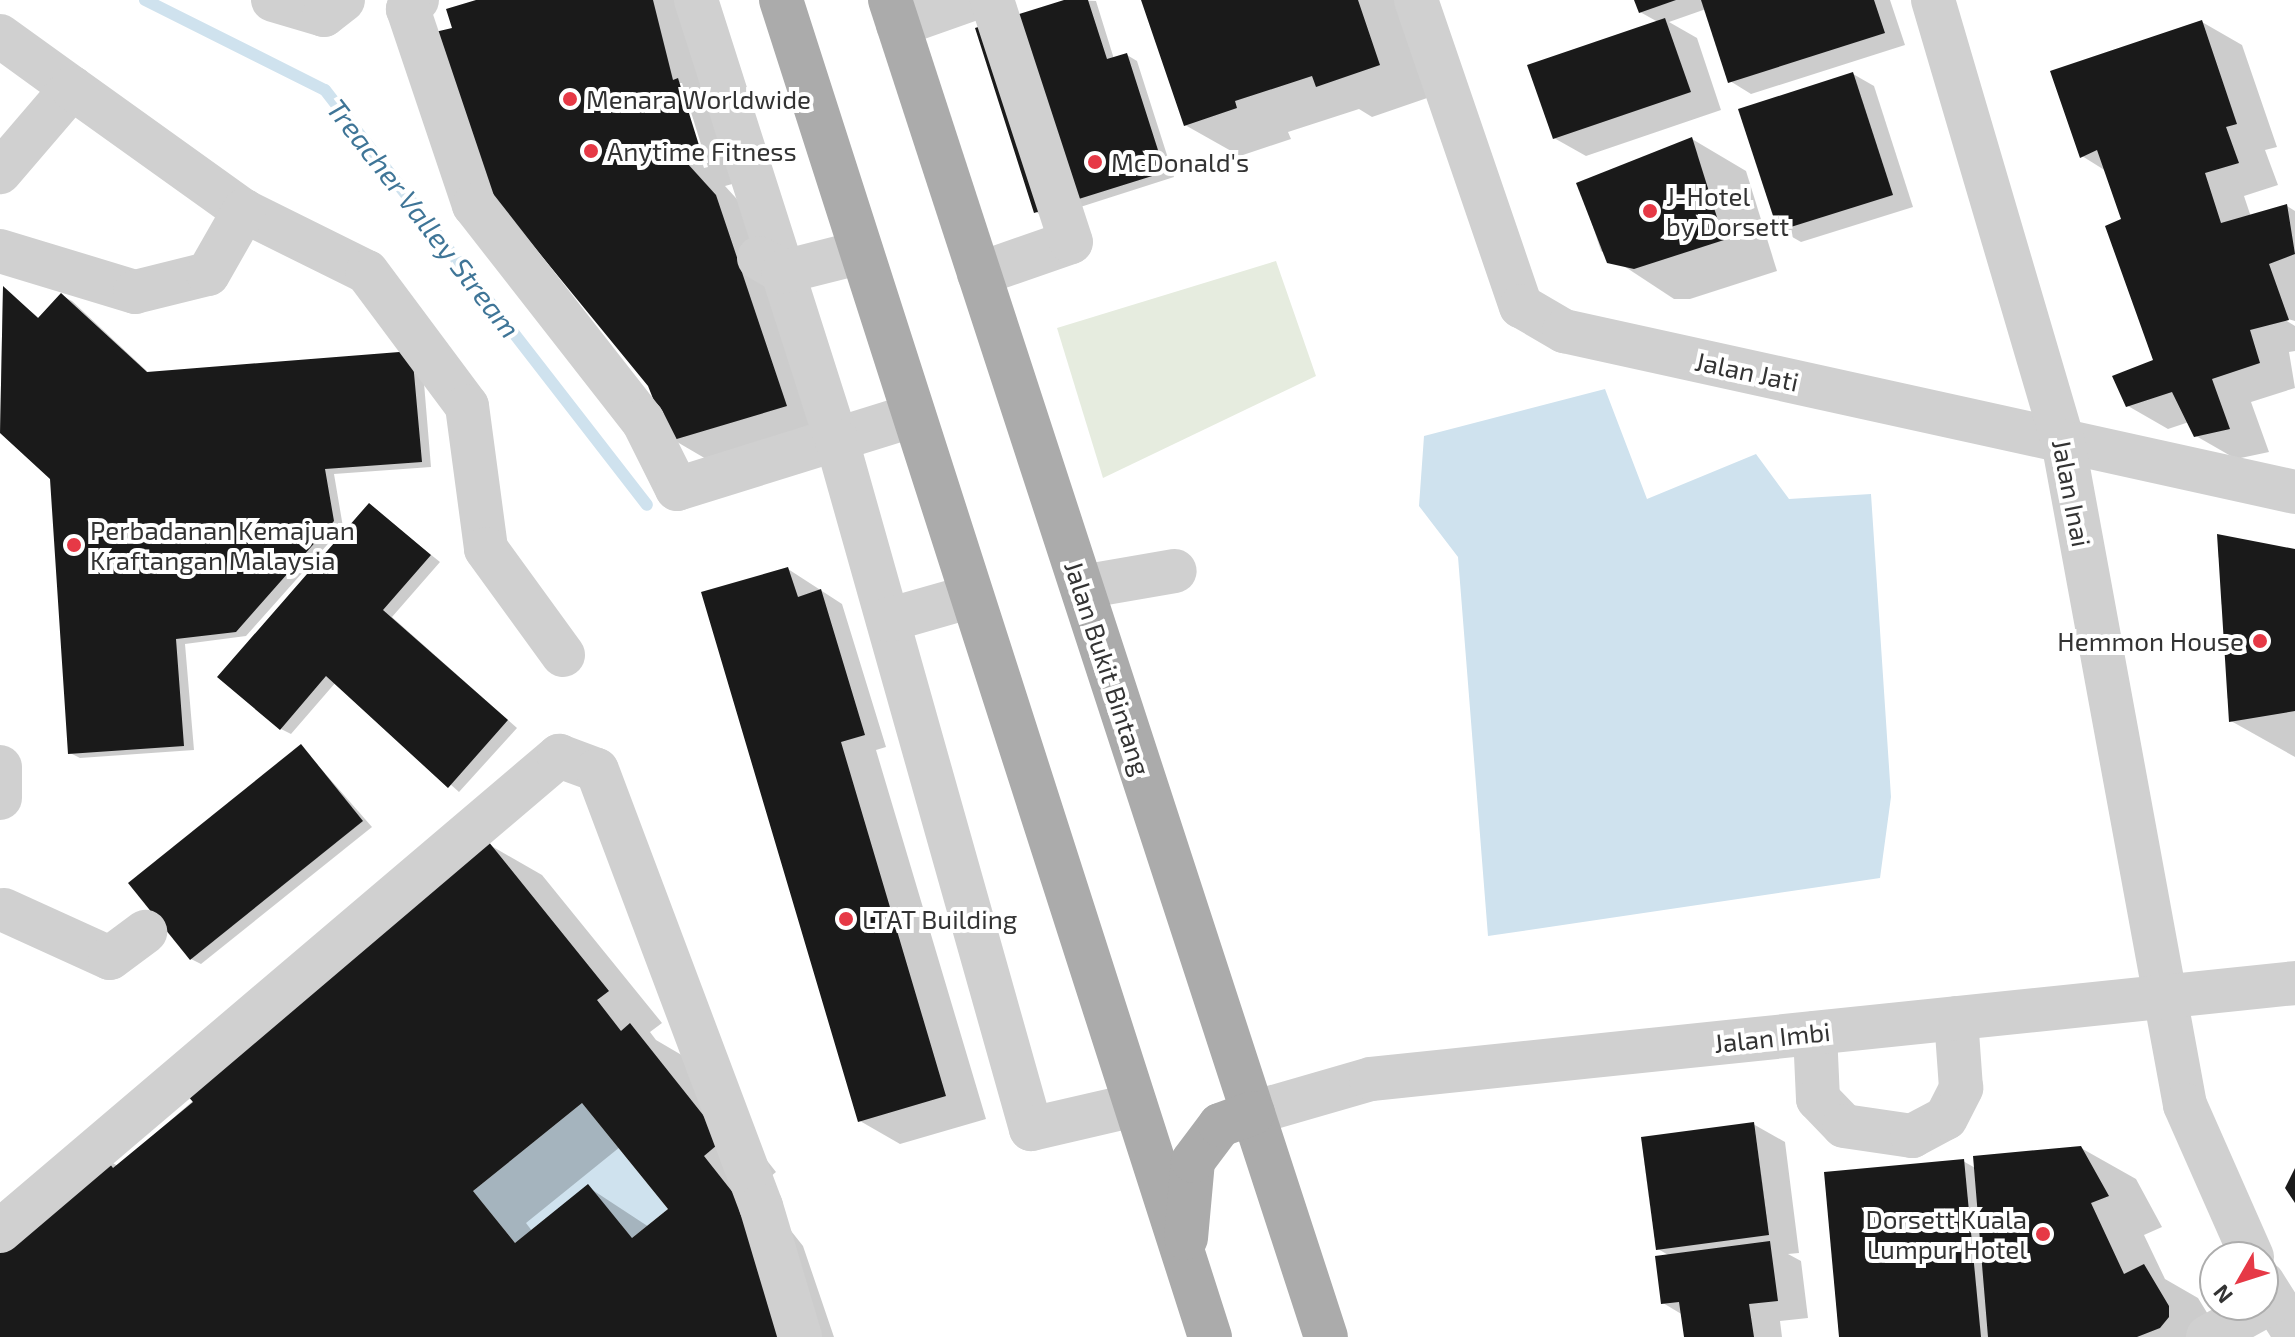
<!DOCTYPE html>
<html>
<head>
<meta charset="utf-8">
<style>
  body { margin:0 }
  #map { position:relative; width:2295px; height:1337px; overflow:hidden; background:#fff; font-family:"Exo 2",sans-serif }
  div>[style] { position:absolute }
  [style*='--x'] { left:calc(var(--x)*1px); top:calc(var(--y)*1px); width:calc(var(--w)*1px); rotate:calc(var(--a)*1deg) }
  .green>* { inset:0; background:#e6ecdf }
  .water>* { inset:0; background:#cfe2ee }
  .shadow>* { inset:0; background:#0003 }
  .stream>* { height:12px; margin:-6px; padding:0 6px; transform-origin:6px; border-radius:6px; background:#cfe2ee }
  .building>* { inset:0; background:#1a1a1a }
  .minor>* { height:44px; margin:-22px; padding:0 22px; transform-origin:22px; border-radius:22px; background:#d0d0d0 }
  .major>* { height:44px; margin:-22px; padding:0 22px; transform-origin:22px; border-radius:22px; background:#ababab }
  .dots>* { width:22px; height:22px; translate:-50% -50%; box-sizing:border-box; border:4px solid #fff; border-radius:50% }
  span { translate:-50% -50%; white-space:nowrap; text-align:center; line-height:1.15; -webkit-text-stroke:8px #fff; paint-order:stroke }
  .poi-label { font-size:26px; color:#333 }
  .left { translate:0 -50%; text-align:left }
  .right { translate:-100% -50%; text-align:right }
  .street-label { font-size:26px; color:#333 }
  .water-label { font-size:28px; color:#3f7597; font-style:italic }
  .north { position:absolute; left:2199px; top:1241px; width:80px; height:80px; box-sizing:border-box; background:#fff; border:2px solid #adadad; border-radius:50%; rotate:231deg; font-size:22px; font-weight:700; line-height:32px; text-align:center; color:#333 }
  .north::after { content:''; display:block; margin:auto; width:28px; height:36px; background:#e63946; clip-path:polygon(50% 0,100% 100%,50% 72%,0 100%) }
</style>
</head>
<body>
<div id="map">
  <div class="green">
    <div style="clip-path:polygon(1276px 261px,1316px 376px,1103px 478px,1057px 328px)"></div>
  </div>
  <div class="water">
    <div style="clip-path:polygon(1605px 389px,1647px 499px,1756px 454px,1789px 499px,1871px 494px,1891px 797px,1880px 878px,1488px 936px,1458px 557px,1419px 506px,1424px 436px)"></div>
    <div style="clip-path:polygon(582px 1103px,668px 1209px,632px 1238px,588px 1185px,515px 1243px,473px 1191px)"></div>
  </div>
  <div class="shadow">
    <div style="clip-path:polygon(evenodd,484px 0,685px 0,743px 181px,725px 186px,756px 220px,826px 429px,713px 463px,672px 439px,650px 385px,455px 29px,484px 0,678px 83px,682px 83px,708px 167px,704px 168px,678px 83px)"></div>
    <div style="clip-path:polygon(1071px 0,1096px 1px,1114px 59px,1127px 55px,1137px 61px,1174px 177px,1046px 218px,1036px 212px)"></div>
    <div style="clip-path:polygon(1143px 0,1401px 0,1433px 96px,1372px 117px,1359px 109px,1288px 132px,1291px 139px,1240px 156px,1185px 125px)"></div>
    <div style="clip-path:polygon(1636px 0,1890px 0,1905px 45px,1751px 94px,1730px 81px,1706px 9px,1669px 22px,1697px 38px,1721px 110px,1586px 156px,1554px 138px,1658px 22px,1640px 12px)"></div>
    <div style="clip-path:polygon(2202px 22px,2242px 45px,2277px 147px,2265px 150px,2278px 185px,2244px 196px,2251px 217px,2287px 206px,2295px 211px,2295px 321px,2280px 317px,2295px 326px,2295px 351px,2289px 352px,2295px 388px,2251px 402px,2269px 452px,2236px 459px,2196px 436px,2189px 422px,2168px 429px,2128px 406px,2156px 361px,2124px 221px,2106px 171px,2082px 156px)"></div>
    <div style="clip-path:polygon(1853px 74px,1874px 86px,1913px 207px,1801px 242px,1780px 230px)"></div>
    <div style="clip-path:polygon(1692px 139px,1746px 171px,1777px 271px,1690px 299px,1674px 299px,1601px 251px,1579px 184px)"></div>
    <div style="clip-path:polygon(3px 288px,40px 319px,62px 296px,72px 301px,150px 374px,422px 359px,431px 467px,334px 474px,343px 527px,246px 636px,185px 644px,194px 750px,80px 758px,70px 753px,52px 478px,0 431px)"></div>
    <div style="clip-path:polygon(369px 505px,440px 562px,392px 617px,517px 728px,459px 792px,336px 682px,291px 734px,281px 729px)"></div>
    <div style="clip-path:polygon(2295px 551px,2295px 757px,2231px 721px)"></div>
    <div style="clip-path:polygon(788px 569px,842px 604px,886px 747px,876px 750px,986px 1119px,900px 1144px,860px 1121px)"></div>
    <div style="clip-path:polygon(301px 746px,372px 827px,201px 964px,191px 959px)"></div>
    <div style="clip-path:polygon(evenodd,488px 844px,542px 875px,662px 1023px,650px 1032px,656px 1040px,685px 1057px,776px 1172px,757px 1188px,803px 1246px,834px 1337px,0 1337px,104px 1158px,118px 1166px,488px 844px,620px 1147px,670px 1210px,649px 1227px,588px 1187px,532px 1231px,526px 1223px,620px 1147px)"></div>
    <div style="clip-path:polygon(1753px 1124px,1785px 1142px,1799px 1253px,1788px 1254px,1801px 1261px,1808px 1318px,1780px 1321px,1782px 1337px,1686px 1337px,1683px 1315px,1663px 1303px,1670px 1256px,1658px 1249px)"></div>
    <div style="clip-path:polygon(2081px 1148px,2136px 1179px,2162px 1227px,2144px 1235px,2165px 1279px,2198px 1298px,2222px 1337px,1841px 1337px,1963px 1161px,1977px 1169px)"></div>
  </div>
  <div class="stream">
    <div style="--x:145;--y:0;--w:201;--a:26.6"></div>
    <div style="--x:325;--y:90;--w:525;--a:52.19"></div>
  </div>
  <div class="building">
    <div style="clip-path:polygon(476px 0,653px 0,673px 80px,678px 78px,703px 158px,687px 163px,716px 195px,787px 406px,670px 441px,648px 386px,522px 232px,495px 223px,435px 32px,452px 28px,446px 9px)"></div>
    <div style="clip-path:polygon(1064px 0,1088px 0,1107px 59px,1127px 53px,1165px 172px,1034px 213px,975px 28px)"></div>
    <div style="clip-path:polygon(1141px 0,1358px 0,1380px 65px,1316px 87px,1312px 76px,1235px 101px,1237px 108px,1184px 126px)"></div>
    <div style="clip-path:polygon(1634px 0,1676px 0,1639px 13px)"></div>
    <div style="clip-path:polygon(1701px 0,1874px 0,1885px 33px,1728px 83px)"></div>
    <div style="clip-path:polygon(1665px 18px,1691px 92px,1553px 139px,1527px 65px)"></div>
    <div style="clip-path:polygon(2202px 20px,2237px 124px,2226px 127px,2239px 163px,2205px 173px,2221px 223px,2287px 204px,2295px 254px,2269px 264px,2289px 320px,2250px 330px,2260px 363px,2212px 379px,2230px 429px,2194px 437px,2172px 392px,2126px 407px,2112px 376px,2153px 360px,2105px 226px,2121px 219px,2097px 150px,2080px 158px,2050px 71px)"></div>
    <div style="clip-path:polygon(1853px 72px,1893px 195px,1778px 231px,1738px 109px)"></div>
    <div style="clip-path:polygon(1692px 137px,1724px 240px,1634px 269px,1607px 263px,1576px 183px)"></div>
    <div style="clip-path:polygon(3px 286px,38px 318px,61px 293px,147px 372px,412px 351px,422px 462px,325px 469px,334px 521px,236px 632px,176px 639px,184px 746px,68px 754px,50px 479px,0 433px)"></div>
    <div style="clip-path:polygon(369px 503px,431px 555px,383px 610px,508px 720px,448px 788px,326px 676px,280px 730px,217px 677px)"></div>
    <div style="clip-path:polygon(2217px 534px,2295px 549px,2295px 711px,2229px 722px)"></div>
    <div style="clip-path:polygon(788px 567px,798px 597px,821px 589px,865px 735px,841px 742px,946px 1096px,858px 1122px,701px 592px)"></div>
    <div style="clip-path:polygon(301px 744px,363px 821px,190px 960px,128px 883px)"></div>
    <div style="clip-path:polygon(evenodd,488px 841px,609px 991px,597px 1000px,621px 1031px,630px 1023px,723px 1140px,704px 1156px,749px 1213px,791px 1337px,0 1337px,0 1240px,104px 1156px,113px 1168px,193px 1102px,182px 1089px,488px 841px,582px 1103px,668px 1209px,632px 1238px,588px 1184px,515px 1243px,473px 1191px,582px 1103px)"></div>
    <div style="clip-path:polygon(1754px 1122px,1769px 1235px,1656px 1250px,1641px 1137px)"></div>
    <div style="clip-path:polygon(2081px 1146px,2109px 1196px,2091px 1203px,2124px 1274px,2144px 1264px,2169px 1306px,2169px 1317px,2160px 1328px,2137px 1337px,1988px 1337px,1973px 1156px)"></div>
    <div style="clip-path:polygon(1964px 1159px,1981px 1337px,1839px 1337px,1824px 1172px)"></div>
    <div style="clip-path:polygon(2295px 1168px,2295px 1203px,2285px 1188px)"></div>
    <div style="clip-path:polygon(1770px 1241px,1778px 1301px,1749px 1304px,1754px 1337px,1684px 1337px,1679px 1302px,1661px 1304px,1655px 1256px)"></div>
  </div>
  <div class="minor">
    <div style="--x:273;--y:0;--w:53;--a:16.4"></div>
    <div style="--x:324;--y:15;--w:24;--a:-38"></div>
    <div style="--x:417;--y:0;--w:13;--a:135"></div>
    <div style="--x:408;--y:9;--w:207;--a:71.4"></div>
    <div style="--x:474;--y:205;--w:274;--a:52"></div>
    <div style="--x:643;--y:421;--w:76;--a:63.4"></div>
    <div style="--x:677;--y:489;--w:248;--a:-17.3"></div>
    <div style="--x:696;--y:0;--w:463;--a:72.3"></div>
    <div style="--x:837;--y:441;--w:715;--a:74.25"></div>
    <div style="--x:1031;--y:1129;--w:107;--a:-13"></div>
    <div style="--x:1416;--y:0;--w:324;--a:71.1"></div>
    <div style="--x:1521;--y:306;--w:50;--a:30.2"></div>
    <div style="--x:1564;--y:331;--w:749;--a:12.42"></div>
    <div style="--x:1933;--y:0;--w:460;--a:73.6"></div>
    <div style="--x:2063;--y:441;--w:675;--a:79.59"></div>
    <div style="--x:2185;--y:1105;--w:166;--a:66.2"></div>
    <div style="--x:898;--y:25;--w:75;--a:-19.4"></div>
    <div style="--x:0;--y:36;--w:89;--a:35.8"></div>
    <div style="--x:72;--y:88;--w:111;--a:130.6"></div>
    <div style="--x:72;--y:88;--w:211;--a:35.6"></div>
    <div style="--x:244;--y:211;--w:137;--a:26.4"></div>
    <div style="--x:367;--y:272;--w:167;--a:53.3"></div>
    <div style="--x:467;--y:406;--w:144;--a:82.4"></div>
    <div style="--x:486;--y:549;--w:131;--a:54"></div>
    <div style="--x:0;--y:251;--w:141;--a:16.9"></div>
    <div style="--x:135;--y:292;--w:75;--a:-13.9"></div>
    <div style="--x:208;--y:274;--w:73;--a:-60.3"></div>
    <div style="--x:759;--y:258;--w:28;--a:30"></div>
    <div style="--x:783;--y:272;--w:81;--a:-14.2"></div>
    <div style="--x:979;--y:274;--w:97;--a:-19.2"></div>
    <div style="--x:1071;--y:242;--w:255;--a:-108.1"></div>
    <div style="--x:1082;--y:587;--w:94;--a:-9.8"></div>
    <div style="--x:888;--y:620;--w:87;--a:-15.9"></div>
    <div style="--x:0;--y:767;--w:31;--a:90"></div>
    <div style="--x:4;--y:910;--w:116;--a:24.4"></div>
    <div style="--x:110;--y:958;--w:44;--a:-36.6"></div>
    <div style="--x:1815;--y:1033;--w:66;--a:87.4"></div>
    <div style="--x:1818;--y:1099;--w:37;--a:46"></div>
    <div style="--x:1844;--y:1126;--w:69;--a:8.4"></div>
    <div style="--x:1912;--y:1136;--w:38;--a:-28"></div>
    <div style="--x:1946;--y:1118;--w:34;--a:-63"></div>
    <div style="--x:1961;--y:1088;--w:70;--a:-94.1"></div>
    <div style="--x:1253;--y:1113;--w:123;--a:-16.1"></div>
    <div style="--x:1371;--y:1079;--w:929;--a:-5.93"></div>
    <div style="--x:0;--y:1231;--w:734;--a:-40.36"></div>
    <div style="--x:559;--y:756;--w:40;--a:20.2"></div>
    <div style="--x:597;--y:770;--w:466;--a:69.4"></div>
    <div style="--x:761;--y:1206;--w:137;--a:73.4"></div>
    <div style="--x:2263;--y:1283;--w:60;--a:57.9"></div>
    <div style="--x:2208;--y:1337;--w:72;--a:-29.1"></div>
  </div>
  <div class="major">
    <div style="--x:781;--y:0;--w:1404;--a:72.21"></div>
    <div style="--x:890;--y:0;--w:1406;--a:71.94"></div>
    <div style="--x:1186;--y:1238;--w:77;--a:-84.8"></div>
    <div style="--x:1193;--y:1161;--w:45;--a:-53.1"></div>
    <div style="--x:1220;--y:1125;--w:35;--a:-20"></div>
  </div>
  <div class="dots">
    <div style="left:570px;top:99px;background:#e63946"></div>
    <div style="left:591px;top:151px;background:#e63946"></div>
    <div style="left:1095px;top:162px;background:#e63946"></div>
    <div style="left:1650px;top:211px;background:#e63946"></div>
    <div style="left:74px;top:545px;background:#e63946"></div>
    <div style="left:2260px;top:641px;background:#e63946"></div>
    <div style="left:846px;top:919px;background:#e63946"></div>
    <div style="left:2043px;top:1234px;background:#e63946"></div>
  </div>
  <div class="poi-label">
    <span class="left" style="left:586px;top:99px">Menara Worldwide</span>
    <span class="left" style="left:607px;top:151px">Anytime Fitness</span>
    <span class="left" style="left:1111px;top:162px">McDonald's</span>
    <span class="left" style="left:1666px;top:211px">J-Hotel<br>by Dorsett</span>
    <span class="left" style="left:90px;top:545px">Perbadanan Kemajuan<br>Kraftangan Malaysia</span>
    <span class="right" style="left:2244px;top:641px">Hemmon House</span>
    <span class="left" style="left:862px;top:919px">LTAT Building</span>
    <span class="right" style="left:2027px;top:1234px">Dorsett Kuala<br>Lumpur Hotel</span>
  </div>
  <div class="street-label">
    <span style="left:1747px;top:371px;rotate:12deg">Jalan Jati</span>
    <span style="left:2072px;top:493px;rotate:79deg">Jalan Inai</span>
    <span style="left:1108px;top:668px;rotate:72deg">Jalan Bukit Bintang</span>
    <span style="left:1772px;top:1037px;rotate:-6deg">Jalan Imbi</span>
  </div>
  <div class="water-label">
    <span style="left:424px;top:218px;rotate:52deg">Treacher Valley Stream</span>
  </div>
  <div class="north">N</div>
</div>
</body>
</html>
